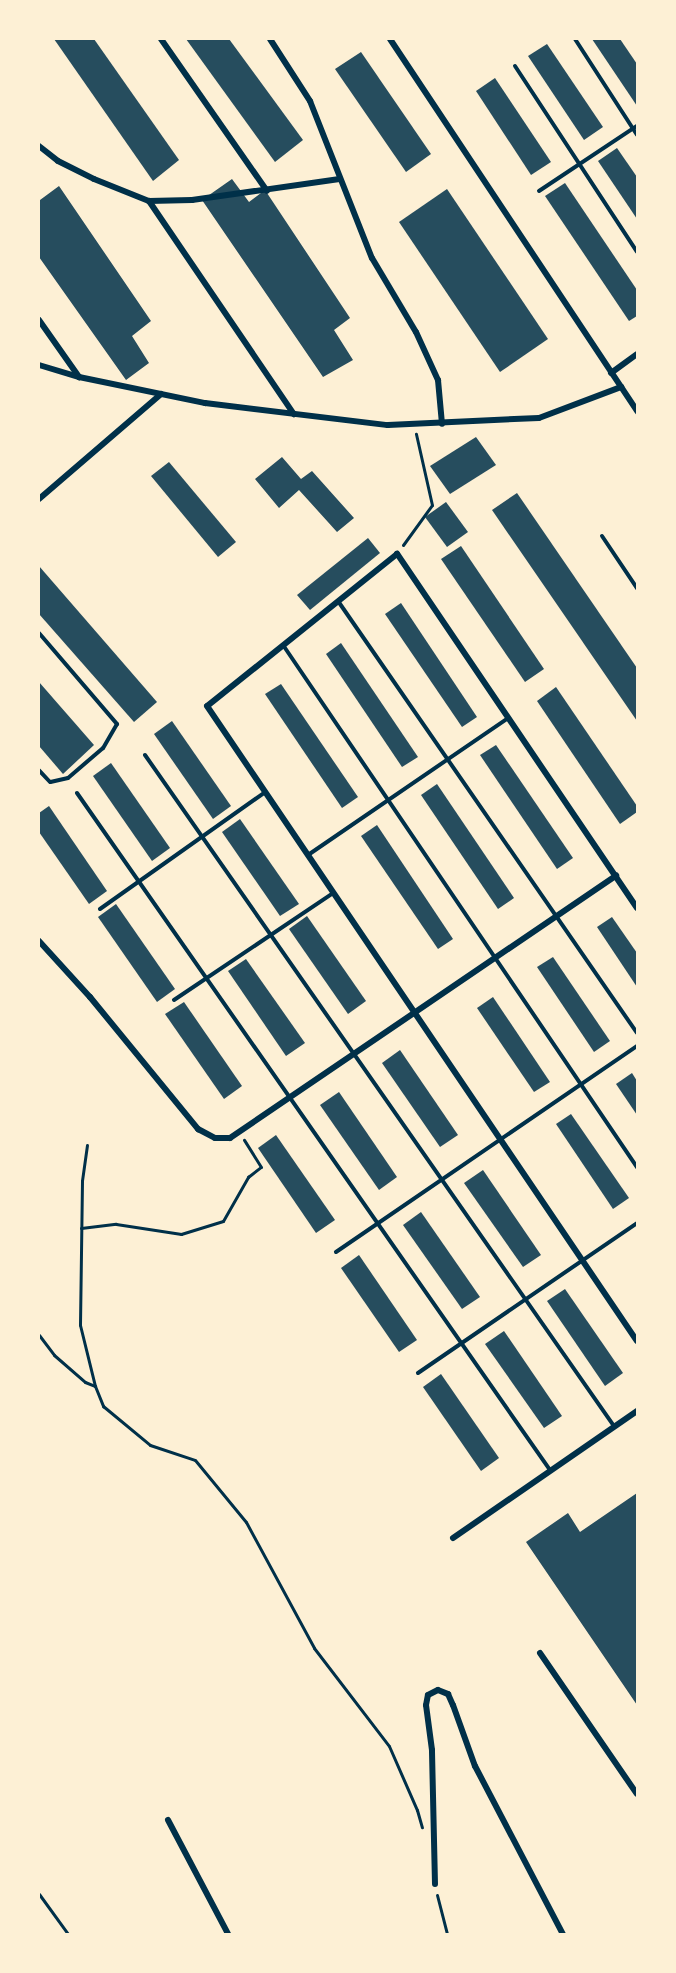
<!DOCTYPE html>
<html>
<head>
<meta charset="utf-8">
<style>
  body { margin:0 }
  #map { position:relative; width:676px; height:1973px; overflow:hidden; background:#fdf0d5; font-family:"Titillium Web",sans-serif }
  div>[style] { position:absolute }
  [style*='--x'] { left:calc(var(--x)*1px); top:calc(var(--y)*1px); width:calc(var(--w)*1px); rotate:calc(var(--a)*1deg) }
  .building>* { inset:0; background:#264d5e }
  .path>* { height:3px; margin:-1.5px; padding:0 1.5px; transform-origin:1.5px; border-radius:1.5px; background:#003049 }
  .service>* { height:4px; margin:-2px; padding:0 2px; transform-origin:2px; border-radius:2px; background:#003049 }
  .minor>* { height:6px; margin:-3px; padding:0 3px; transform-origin:3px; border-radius:3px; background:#003049 }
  span { translate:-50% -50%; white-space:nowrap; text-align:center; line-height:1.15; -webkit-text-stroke:4.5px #fdf0d5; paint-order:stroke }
  .frame { position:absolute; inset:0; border:40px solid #fdf0d5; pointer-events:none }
</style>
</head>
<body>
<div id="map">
  <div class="building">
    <div style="clip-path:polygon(54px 39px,94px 39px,179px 160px,153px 181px)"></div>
    <div style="clip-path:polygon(186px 39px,229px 39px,303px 140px,275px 162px)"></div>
    <div style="clip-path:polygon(592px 39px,620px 39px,637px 64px,637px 106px)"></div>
    <div style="clip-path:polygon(547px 44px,603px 127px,584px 140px,528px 56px)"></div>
    <div style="clip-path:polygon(361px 52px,431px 154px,406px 172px,335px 69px)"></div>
    <div style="clip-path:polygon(495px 78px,551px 162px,531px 175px,476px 91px)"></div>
    <div style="clip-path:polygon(617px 148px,637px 177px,637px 219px,598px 161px)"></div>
    <div style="clip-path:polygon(232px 179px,249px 202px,265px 190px,350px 318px,334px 330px,353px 360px,323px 377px,202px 200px)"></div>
    <div style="clip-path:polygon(565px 183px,637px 290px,637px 316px,629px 321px,545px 196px)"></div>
    <div style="clip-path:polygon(59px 186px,151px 321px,132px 336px,149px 363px,126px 380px,39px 257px,39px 198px,40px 200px)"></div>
    <div style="clip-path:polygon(447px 189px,548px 339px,500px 372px,399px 222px)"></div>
    <div style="clip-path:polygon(476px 437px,496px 465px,450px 494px,430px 466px)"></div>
    <div style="clip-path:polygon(282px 457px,301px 479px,312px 471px,354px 518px,337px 532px,299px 490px,279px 508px,255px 479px)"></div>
    <div style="clip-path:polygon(169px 462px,236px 542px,218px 557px,151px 476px)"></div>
    <div style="clip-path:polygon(517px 493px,637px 668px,637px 721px,492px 510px)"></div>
    <div style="clip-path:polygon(446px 502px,468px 532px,447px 547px,425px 517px)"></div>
    <div style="clip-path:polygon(368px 538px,380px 553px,310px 610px,297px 595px)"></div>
    <div style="clip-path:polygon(461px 546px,544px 669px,525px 682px,441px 559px)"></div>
    <div style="clip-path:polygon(39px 566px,157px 702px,134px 722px,39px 614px)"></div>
    <div style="clip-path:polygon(401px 603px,477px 717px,462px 727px,385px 614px)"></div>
    <div style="clip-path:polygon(341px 643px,418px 757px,402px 767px,326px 654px)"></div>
    <div style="clip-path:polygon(39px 682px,94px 745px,63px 774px,39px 746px)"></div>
    <div style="clip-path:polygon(281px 684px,358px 797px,342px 808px,265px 694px)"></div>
    <div style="clip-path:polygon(556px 687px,637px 806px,637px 812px,620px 824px,537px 701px)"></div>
    <div style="clip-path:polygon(172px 721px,231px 806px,213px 819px,154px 734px)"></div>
    <div style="clip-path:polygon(496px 745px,573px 858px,557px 869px,480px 755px)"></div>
    <div style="clip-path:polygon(111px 763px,170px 848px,152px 861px,93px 776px)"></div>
    <div style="clip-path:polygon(437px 784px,514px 898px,498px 909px,421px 795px)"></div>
    <div style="clip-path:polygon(49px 806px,107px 891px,89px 904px,39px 832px,39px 813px)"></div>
    <div style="clip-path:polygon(240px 819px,299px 904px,280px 916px,222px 832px)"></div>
    <div style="clip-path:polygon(377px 825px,453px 939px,438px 949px,361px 836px)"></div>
    <div style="clip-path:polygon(116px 904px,175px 989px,157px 1002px,98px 917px)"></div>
    <div style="clip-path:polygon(307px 916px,366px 1001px,348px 1014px,289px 929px)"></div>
    <div style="clip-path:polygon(612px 917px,637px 953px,637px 987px,597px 927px)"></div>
    <div style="clip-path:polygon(553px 957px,610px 1041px,594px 1052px,537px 967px)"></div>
    <div style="clip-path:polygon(246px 959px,305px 1043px,286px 1056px,228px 971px)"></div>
    <div style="clip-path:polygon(493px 997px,550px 1082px,534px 1092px,477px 1008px)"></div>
    <div style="clip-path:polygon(184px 1002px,242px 1086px,224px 1099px,165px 1014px)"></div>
    <div style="clip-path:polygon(400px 1050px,458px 1135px,440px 1147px,382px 1063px)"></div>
    <div style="clip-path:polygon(632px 1073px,637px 1081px,637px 1115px,616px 1084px)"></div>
    <div style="clip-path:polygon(339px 1092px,397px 1177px,379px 1190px,320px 1105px)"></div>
    <div style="clip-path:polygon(571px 1114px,629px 1198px,613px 1209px,556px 1124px)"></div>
    <div style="clip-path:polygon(276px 1135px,335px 1220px,316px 1233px,258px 1148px)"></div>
    <div style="clip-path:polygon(483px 1170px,541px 1255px,523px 1267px,464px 1183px)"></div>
    <div style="clip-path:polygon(421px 1212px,480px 1297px,462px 1309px,403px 1225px)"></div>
    <div style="clip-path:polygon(359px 1255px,417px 1340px,399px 1352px,341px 1268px)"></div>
    <div style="clip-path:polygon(565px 1289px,623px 1373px,605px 1386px,547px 1301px)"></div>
    <div style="clip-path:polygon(504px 1331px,562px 1416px,544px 1428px,485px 1344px)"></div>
    <div style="clip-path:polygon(441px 1374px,499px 1458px,481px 1471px,423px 1387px)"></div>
    <div style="clip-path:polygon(637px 1493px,637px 1705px,526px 1542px,568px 1513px,580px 1532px)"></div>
  </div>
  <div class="path">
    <div style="--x:403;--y:545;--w:49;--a:-54.1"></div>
    <div style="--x:432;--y:505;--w:73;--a:-102.7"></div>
    <div style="--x:87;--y:1145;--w:36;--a:98"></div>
    <div style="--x:82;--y:1181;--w:144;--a:90.8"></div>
    <div style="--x:80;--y:1325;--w:63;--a:76.2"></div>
    <div style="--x:81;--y:1228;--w:35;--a:-7"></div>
    <div style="--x:116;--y:1224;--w:66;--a:8.7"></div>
    <div style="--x:181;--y:1234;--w:44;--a:-17.2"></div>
    <div style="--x:223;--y:1221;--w:51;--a:-60.4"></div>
    <div style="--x:248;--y:1177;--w:16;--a:-38"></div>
    <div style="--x:261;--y:1167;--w:32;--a:-122"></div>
    <div style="--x:39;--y:1335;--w:25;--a:53"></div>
    <div style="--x:54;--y:1355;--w:41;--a:41.1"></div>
    <div style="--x:85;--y:1382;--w:11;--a:22"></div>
    <div style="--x:95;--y:1386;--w:22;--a:68"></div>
    <div style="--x:103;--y:1406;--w:61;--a:39.7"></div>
    <div style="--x:150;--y:1445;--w:47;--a:18.4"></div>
    <div style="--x:195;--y:1460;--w:80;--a:50.6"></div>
    <div style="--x:246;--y:1522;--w:143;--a:61.6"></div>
    <div style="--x:314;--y:1648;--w:123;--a:52.6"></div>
    <div style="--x:389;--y:1746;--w:70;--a:66.4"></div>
    <div style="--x:417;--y:1810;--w:18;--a:74"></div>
    <div style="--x:39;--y:1894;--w:49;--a:54.1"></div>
    <div style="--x:437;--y:1895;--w:40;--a:75.6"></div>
  </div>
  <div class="service">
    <div style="--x:575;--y:39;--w:114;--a:57.1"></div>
    <div style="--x:515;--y:66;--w:222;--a:56.7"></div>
    <div style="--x:539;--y:191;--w:118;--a:-33.6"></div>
    <div style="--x:602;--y:536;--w:63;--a:56.1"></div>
    <div style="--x:338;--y:601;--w:525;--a:55.31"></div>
    <div style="--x:39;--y:633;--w:120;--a:49.4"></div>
    <div style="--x:117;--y:724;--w:28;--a:120"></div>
    <div style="--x:103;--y:748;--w:46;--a:139.4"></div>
    <div style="--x:68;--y:778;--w:18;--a:167"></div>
    <div style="--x:50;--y:782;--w:16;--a:-133"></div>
    <div style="--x:283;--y:645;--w:631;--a:55.86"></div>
    <div style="--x:145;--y:755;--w:819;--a:55.05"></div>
    <div style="--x:77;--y:793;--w:826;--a:55.06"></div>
    <div style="--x:308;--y:855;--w:242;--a:-34.4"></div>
    <div style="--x:100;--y:909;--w:202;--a:-35.3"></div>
    <div style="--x:174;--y:1000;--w:192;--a:-33.9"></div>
    <div style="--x:336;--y:1252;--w:365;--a:-34.4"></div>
    <div style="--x:418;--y:1373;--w:265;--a:-34.4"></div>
  </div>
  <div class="minor">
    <div style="--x:161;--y:39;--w:185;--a:55.1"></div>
    <div style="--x:270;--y:39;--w:74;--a:57.2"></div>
    <div style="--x:310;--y:101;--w:169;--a:68.5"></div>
    <div style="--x:372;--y:258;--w:86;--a:59.3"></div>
    <div style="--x:416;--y:332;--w:53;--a:65.4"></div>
    <div style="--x:438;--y:380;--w:44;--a:84.8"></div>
    <div style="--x:390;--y:39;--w:447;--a:56.4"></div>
    <div style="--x:39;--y:146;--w:24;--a:38"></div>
    <div style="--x:58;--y:161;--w:40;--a:26.6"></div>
    <div style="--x:94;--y:179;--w:59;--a:21.8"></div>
    <div style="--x:149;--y:201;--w:43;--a:-1.3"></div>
    <div style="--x:192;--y:200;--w:149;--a:-8.1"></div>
    <div style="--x:149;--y:201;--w:258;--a:55.8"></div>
    <div style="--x:39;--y:320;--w:70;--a:54.9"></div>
    <div style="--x:39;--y:365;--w:42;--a:16.7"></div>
    <div style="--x:79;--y:377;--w:129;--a:11.7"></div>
    <div style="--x:205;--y:403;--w:184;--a:6.9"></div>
    <div style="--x:388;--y:425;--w:151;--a:-2.7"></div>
    <div style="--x:539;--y:418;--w:88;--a:-20.7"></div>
    <div style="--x:611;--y:373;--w:32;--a:-36"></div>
    <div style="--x:39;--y:499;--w:161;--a:-40.7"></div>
    <div style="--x:637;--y:908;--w:428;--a:-124.1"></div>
    <div style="--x:397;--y:554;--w:243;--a:141.3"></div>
    <div style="--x:207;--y:706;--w:767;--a:55.9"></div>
    <div style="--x:39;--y:941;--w:76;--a:47.7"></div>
    <div style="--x:90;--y:997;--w:171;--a:50.7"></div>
    <div style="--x:198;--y:1129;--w:19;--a:28"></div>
    <div style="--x:215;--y:1138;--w:15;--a:0"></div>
    <div style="--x:230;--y:1138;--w:467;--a:-34.2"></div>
    <div style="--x:453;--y:1538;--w:224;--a:-34.6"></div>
    <div style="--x:540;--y:1653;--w:171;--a:55.5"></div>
    <div style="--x:168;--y:1820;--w:129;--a:62.2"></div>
    <div style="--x:435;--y:1884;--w:134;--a:-91.3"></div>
    <div style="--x:432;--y:1750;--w:45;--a:-97.6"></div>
    <div style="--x:426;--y:1705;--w:10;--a:-79"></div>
    <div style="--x:428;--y:1695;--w:11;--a:-27"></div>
    <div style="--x:438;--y:1690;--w:11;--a:22"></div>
    <div style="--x:448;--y:1694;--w:12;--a:66"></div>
    <div style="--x:453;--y:1705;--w:65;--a:70.2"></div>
    <div style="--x:475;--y:1766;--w:190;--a:62.4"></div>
  </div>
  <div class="frame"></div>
</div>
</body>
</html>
